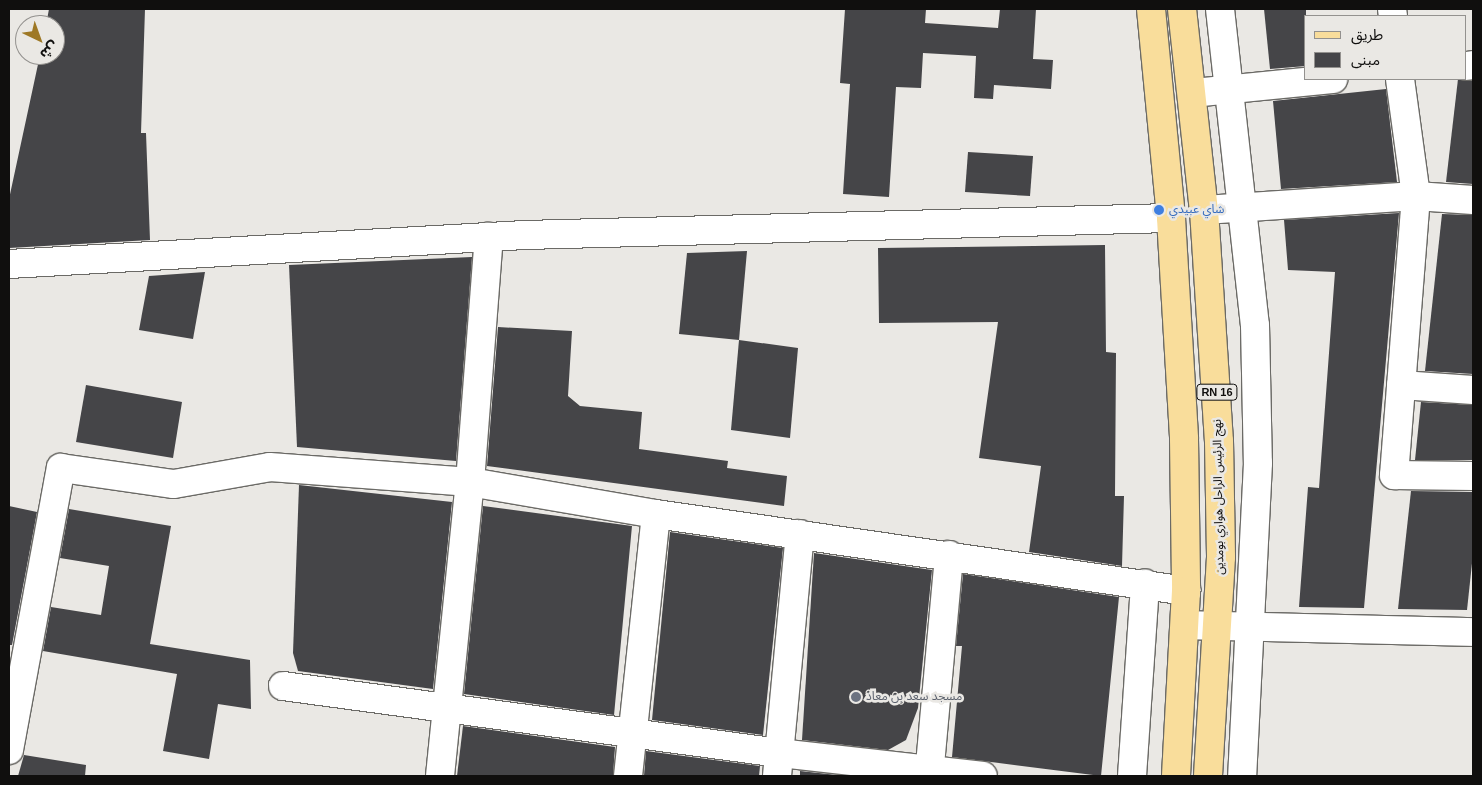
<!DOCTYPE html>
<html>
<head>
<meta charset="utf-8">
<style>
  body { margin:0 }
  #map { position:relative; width:1482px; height:785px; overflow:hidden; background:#eae8e4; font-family:Arial,"Noto Sans Arabic",sans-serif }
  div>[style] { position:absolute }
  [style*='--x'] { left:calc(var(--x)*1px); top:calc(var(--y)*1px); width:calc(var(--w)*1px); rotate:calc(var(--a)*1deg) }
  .building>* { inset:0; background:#454548 }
  .roads { filter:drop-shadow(1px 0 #6b6a66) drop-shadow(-1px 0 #6b6a66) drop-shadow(0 1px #6b6a66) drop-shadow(0 -1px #6b6a66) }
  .minor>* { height:28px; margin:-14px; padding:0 14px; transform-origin:14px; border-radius:14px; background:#fff }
  .major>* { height:28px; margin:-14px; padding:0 14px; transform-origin:14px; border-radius:14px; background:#f9dd9b }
  .dots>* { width:14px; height:14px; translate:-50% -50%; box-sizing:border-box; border:2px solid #eae8e4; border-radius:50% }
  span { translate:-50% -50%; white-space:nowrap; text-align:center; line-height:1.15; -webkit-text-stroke:5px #eae8e4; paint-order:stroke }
  .shield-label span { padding:1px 4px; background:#eae8e4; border:1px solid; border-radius:4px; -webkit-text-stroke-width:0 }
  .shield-label { font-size:11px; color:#100f0e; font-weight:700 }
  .shop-label { font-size:12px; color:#366cbe }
  .left { translate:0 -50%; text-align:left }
  .street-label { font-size:12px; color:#100f0e }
  .worship-label { font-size:12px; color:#5b616d }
  .frame { position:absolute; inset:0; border:10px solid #100f0e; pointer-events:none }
  .legend { position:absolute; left:1304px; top:15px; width:162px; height:65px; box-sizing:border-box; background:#eae8e4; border:1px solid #93918e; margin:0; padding:6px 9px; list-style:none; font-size:15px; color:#100f0e }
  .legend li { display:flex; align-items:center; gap:10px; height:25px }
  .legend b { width:25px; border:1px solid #93918e }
  .north { position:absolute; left:15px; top:15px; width:50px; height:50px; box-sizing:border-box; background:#eae8e4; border:1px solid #93918e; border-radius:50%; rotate:138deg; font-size:14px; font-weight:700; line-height:20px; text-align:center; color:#100f0e }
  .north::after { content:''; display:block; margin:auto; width:18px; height:22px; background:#9e7825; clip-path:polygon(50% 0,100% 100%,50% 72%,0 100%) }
</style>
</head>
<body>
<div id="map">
  <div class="building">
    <div style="clip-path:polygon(49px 9px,145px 9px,141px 133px,146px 133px,150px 240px,9px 248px,9px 199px,40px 55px,55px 55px,55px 25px,46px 25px)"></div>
    <div style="clip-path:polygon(845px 9px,926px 9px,925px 23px,998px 28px,1000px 9px,1036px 9px,1033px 59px,1053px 60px,1051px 89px,994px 85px,993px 99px,974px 98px,976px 56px,923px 53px,921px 88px,896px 87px,889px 197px,843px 194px,850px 84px,840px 83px)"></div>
    <div style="clip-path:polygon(1264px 9px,1306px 9px,1306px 66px,1270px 69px)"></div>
    <div style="clip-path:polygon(1458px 79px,1473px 81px,1473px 184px,1446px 182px)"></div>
    <div style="clip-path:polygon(1386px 89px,1397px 182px,1281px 189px,1273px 101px)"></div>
    <div style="clip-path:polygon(968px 152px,1033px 156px,1030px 196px,965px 192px)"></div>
    <div style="clip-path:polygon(1399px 213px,1364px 608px,1299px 607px,1308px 487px,1319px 488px,1335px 272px,1288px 270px,1284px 220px)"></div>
    <div style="clip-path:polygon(1442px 214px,1473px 215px,1473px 374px,1425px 371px)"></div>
    <div style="clip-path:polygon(1105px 245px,1106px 352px,1116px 353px,1115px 496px,1124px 496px,1122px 566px,1029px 552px,1041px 466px,979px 458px,998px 322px,879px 323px,878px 248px)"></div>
    <div style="clip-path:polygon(747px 251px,739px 340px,679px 334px,687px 253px)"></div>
    <div style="clip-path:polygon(472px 257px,456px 461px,297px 447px,289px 265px)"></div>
    <div style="clip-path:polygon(205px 272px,193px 339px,139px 330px,149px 276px)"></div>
    <div style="clip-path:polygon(498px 327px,572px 331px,568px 396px,580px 406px,642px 412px,639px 449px,728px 461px,727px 468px,787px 476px,784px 506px,487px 466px)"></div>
    <div style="clip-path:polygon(739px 340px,798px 348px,790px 438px,731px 430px)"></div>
    <div style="clip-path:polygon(86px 385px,182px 402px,173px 458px,76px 442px)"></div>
    <div style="clip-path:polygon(1421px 402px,1473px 405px,1473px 460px,1415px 460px)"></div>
    <div style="clip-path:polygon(299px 485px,452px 502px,433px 689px,298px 671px,293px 653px)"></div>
    <div style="clip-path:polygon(1411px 491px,1473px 492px,1473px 554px,1467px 610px,1398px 609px)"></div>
    <div style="clip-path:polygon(9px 506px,37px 512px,12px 645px,9px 645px)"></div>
    <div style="clip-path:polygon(483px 506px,632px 526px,614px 715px,464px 694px)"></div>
    <div style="clip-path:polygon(69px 509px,171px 526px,150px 644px,250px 660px,251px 709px,218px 704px,209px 759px,163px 751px,177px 674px,43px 651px,51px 607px,101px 615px,109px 566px,60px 558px)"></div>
    <div style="clip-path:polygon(670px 532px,783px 548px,763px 735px,652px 720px)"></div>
    <div style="clip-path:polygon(814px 553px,932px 570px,918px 708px,906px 740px,888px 750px,802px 740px)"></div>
    <div style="clip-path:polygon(963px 574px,1119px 597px,1101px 776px,952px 757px,962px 646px,956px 646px)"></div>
    <div style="clip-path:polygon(463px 726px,615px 747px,613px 776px,457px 776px)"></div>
    <div style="clip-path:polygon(646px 751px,760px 766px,759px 776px,644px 776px)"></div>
    <div style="clip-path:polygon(24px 755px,86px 765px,85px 776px,18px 776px)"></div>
    <div style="clip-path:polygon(800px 771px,837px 775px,800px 776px)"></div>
  </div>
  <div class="roads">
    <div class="minor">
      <div style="--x:1220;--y:9;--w:318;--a:83.7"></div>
      <div style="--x:1255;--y:325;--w:138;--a:88.8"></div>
      <div style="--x:1258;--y:463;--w:313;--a:92.9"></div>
      <div style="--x:1392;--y:9;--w:7;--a:82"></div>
      <div style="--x:1466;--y:66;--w:7;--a:-8"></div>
      <div style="--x:1400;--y:79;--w:118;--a:82.2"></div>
      <div style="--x:1416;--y:196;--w:280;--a:94.5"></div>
      <div style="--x:1394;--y:475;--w:79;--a:0.7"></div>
      <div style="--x:1193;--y:93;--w:141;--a:-5.7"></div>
      <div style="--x:1204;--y:210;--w:212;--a:-3.8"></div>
      <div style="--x:1416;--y:196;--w:57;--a:4"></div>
      <div style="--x:9;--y:264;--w:517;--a:-3.22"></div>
      <div style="--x:525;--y:235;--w:646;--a:-1.51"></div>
      <div style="--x:1401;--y:385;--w:72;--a:4"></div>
      <div style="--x:1185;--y:625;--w:288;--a:1.4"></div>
      <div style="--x:283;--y:686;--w:501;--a:7.69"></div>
      <div style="--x:779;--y:753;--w:205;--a:6.4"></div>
      <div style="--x:9;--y:750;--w:287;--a:-79.6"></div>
      <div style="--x:61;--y:468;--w:114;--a:8.1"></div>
      <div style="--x:174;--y:484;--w:97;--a:-10"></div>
      <div style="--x:270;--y:467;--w:201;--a:4.3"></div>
      <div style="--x:470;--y:482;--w:189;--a:9.8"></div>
      <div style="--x:656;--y:514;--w:536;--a:8.27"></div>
      <div style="--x:440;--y:776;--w:296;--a:-84.2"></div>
      <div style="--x:470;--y:482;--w:246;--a:-85.6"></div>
      <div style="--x:628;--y:776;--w:263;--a:-83.9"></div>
      <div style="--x:777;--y:776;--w:243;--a:-84.6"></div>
      <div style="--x:929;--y:776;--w:222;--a:-84.8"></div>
      <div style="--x:1132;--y:776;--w:193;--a:-86.1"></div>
    </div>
    <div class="major">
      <div style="--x:1151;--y:9;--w:210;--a:84.5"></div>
      <div style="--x:1171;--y:218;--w:221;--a:86.6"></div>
      <div style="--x:1184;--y:439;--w:152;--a:89.2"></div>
      <div style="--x:1186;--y:591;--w:185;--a:93.1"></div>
      <div style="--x:1182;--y:9;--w:202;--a:83.8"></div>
      <div style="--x:1204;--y:210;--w:231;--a:86.3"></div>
      <div style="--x:1219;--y:441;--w:116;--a:89"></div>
      <div style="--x:1221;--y:557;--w:219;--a:93.4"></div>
    </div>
  </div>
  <div class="dots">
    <div style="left:1159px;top:210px;background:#3f7fe0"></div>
    <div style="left:856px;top:697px;background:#6b7280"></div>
  </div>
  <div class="shield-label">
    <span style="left:1217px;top:392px">RN 16</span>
  </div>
  <div class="shop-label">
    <span class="left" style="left:1169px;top:210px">شاي عبيدي</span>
  </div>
  <div class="street-label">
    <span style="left:1219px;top:497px;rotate:-91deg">نهج الرئيس الراحل هواري بومدين</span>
  </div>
  <div class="worship-label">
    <span class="left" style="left:866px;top:697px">مسجد سعد بن معاذ</span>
  </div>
  <div class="frame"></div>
  <ul class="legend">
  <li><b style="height:6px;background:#f9dd9b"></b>طريق</li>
  <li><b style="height:14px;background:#454548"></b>مبنى</li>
  </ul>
  <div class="north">ش</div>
</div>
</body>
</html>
